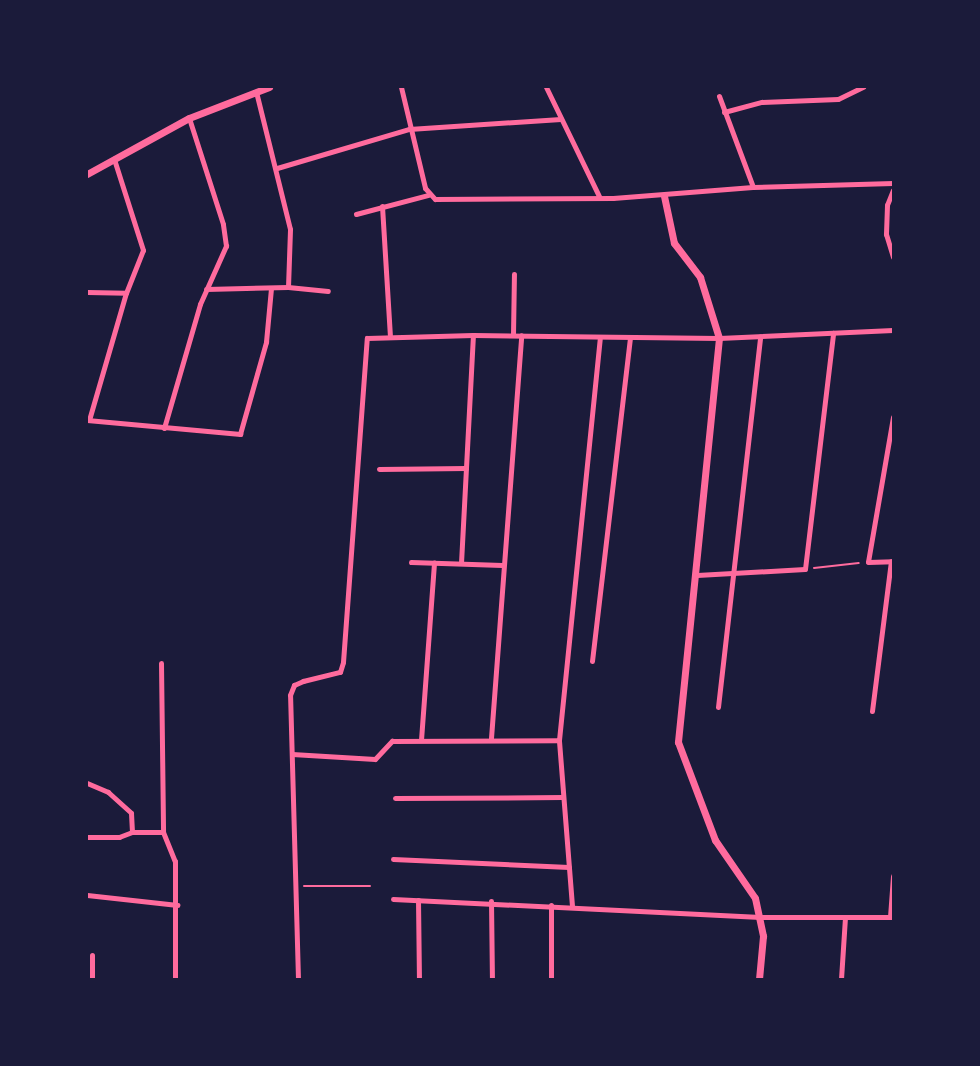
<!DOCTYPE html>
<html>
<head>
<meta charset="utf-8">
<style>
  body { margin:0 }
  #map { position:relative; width:980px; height:1066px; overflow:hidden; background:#1b1b3a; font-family:"Nunito Sans",sans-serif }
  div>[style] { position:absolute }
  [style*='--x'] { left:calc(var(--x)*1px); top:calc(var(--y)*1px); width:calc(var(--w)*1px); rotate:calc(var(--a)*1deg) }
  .path>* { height:2px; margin:-1px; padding:0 1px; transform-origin:1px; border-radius:1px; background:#ff6b9d }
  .minor>* { height:5px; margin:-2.5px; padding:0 2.5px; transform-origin:2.5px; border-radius:2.5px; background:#ff6b9d }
  .tertiary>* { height:7px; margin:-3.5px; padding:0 3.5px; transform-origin:3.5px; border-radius:3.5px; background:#ff6b9d }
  span { translate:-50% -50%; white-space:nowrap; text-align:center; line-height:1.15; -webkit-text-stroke:6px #1b1b3a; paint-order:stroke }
  .frame { position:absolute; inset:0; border:88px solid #1b1b3a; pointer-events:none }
</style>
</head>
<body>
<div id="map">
  <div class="path">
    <div style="--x:814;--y:568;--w:45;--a:-6.3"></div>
    <div style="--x:304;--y:886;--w:66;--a:0"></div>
  </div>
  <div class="minor">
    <div style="--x:401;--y:87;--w:104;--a:76.6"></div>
    <div style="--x:425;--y:188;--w:15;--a:48"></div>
    <div style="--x:435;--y:199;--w:178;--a:-0.3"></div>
    <div style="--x:613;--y:198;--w:140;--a:-4.5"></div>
    <div style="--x:753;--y:187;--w:140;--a:-1.6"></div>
    <div style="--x:546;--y:87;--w:121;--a:64.1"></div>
    <div style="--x:719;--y:96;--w:97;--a:69.5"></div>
    <div style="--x:724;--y:112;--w:39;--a:-15"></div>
    <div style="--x:762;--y:102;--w:76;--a:-2.3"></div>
    <div style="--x:838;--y:99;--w:28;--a:-26"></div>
    <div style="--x:277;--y:168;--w:138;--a:-16.5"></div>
    <div style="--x:409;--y:129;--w:152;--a:-3.8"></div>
    <div style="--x:893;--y:190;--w:16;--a:112"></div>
    <div style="--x:887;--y:205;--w:29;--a:92"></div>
    <div style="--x:886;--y:234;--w:24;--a:73"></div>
    <div style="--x:382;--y:206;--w:129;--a:86.5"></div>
    <div style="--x:356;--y:214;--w:74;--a:-14.8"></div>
    <div style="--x:288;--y:287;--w:40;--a:5.7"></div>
    <div style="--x:206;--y:289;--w:82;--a:-1.4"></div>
    <div style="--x:288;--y:287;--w:58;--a:-88"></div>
    <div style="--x:290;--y:229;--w:141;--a:-103.9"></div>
    <div style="--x:87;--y:292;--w:39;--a:1"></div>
    <div style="--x:513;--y:335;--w:61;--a:-89.1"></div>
    <div style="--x:893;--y:417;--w:147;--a:99.8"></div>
    <div style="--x:868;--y:562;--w:25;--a:-2"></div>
    <div style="--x:87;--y:420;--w:154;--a:5.2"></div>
    <div style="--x:240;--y:434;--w:96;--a:-74.2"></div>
    <div style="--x:266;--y:342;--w:54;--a:-84.7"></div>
    <div style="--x:89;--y:420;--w:132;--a:-73.8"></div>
    <div style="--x:126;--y:293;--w:46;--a:-68.4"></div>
    <div style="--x:143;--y:250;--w:96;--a:-107.7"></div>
    <div style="--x:164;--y:428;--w:129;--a:-73.8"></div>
    <div style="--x:200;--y:304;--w:64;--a:-65.9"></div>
    <div style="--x:226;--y:246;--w:22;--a:-98"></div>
    <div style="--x:223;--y:224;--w:111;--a:-107.8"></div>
    <div style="--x:379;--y:469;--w:87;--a:-0.7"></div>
    <div style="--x:411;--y:562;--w:91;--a:1.9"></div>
    <div style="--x:461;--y:563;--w:228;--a:-87"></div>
    <div style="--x:697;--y:575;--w:108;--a:-3.2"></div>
    <div style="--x:805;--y:569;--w:238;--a:-83.2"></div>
    <div style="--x:592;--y:661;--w:325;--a:-83.3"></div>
    <div style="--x:161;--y:663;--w:169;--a:89.3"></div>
    <div style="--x:163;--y:832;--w:31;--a:68"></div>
    <div style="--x:175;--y:861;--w:118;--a:90"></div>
    <div style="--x:718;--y:707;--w:373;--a:-83.5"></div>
    <div style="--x:872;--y:711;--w:151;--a:-82.8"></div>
    <div style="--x:491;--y:738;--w:404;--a:-85.7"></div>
    <div style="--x:421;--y:740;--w:178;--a:-85.8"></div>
    <div style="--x:292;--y:754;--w:83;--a:3.4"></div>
    <div style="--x:375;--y:759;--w:25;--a:-47"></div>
    <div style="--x:392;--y:741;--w:167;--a:-0.3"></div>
    <div style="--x:87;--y:783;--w:23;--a:23"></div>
    <div style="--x:108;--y:792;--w:31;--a:42"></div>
    <div style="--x:131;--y:813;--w:19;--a:87"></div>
    <div style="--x:132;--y:832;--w:31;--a:0"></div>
    <div style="--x:395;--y:798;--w:168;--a:-0.3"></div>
    <div style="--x:87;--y:837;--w:32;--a:0"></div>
    <div style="--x:119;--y:837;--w:14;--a:-21"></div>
    <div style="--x:393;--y:859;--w:176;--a:2.6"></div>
    <div style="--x:87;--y:895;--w:91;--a:6.3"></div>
    <div style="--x:393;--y:899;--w:368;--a:2.8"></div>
    <div style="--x:761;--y:917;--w:132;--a:0"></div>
    <div style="--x:418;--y:900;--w:79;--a:89.3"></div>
    <div style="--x:491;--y:901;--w:78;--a:89.3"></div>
    <div style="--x:551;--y:905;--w:74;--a:90"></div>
    <div style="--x:572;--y:906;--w:167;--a:-94.5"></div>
    <div style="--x:559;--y:740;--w:403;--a:-84.2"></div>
    <div style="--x:890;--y:917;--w:41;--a:-85.8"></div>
    <div style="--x:92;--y:979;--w:24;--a:-90"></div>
    <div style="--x:298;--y:979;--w:284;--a:-91.6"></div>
    <div style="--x:290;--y:695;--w:11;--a:-68"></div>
    <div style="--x:294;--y:685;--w:10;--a:-24"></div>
    <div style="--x:303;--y:681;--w:38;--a:-14"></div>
    <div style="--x:340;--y:672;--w:10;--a:-73"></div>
    <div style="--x:343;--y:662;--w:325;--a:-85.8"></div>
    <div style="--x:367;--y:338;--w:106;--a:-1.6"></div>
    <div style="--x:473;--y:335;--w:246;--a:0.7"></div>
    <div style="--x:719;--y:338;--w:174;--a:-2.6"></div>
    <div style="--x:841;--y:979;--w:62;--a:-86.3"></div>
  </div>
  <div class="tertiary">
    <div style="--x:87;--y:174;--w:116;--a:-28.8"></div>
    <div style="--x:189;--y:118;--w:86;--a:-21.2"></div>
    <div style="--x:664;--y:196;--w:48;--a:78"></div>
    <div style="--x:674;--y:243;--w:43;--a:52.6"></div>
    <div style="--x:700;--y:277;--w:64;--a:72.7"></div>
    <div style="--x:719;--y:338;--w:406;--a:95.8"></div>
    <div style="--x:678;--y:742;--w:105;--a:69.3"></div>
    <div style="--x:715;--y:840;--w:70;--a:55.4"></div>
    <div style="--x:755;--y:898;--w:39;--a:78"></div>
    <div style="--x:763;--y:936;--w:43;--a:95.3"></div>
  </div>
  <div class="frame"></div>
</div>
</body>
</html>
